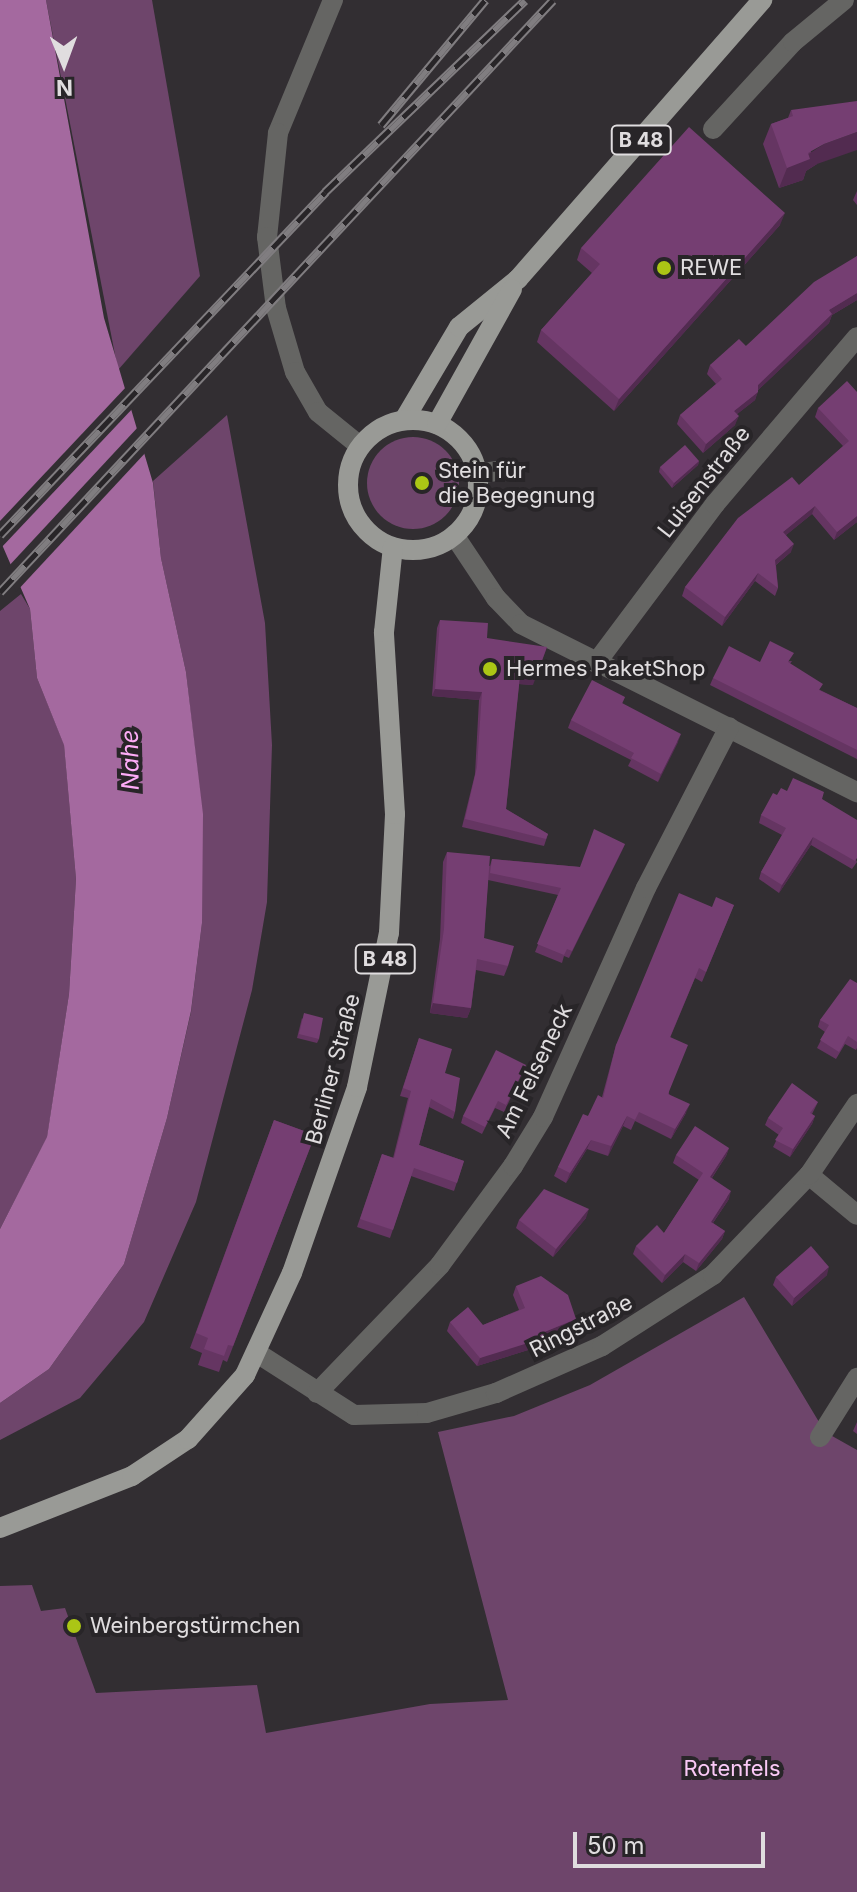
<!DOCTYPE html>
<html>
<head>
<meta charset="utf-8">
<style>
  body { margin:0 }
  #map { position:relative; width:857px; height:1892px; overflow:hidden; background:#322e32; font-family:Inter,sans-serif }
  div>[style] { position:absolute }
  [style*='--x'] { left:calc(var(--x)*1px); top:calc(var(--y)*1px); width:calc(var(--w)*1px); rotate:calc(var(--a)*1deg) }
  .green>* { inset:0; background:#6e456b }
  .round { border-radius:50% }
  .water>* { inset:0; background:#a4699f }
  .pier>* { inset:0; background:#322e32 }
  .minor>* { height:20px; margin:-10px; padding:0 10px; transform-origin:10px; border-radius:10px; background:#656563 }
  .major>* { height:20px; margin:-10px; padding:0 10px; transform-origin:10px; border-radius:10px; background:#999a96 }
  .major>.ring { margin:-10px; padding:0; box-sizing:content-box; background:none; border:20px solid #999a96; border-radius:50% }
  .rail>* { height:9px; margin-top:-4.5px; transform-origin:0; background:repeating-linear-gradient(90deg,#282528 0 18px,#807d80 0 36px); box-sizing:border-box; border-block:2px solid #807d80 }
  .wall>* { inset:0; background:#653562 }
  .shaded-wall>* { inset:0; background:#522b50 }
  .building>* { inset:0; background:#753e72 }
  .dots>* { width:22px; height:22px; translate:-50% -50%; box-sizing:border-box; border:4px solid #282528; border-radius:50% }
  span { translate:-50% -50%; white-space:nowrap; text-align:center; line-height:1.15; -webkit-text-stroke:8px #282528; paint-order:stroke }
  .shield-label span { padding:2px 6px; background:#282528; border:2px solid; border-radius:6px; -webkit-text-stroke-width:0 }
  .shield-label { font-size:20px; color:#e0dddf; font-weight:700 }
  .poi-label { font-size:22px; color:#e0dddf }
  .left { translate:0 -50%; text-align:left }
  .street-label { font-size:22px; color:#e0dddf }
  .park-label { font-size:22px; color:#fac9f6 }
  .water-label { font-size:24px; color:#fdacf7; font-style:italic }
  .north { position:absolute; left:24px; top:24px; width:80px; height:80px; -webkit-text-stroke:6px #282528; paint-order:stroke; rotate:179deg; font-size:22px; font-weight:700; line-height:32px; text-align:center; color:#e0dddf }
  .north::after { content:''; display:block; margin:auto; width:28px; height:36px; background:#e0dddf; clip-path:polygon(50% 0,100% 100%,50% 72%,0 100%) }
  .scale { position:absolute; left:573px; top:1832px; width:192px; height:36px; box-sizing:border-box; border:4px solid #e0dddf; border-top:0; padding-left:10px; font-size:24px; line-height:28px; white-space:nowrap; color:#e0dddf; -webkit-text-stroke:6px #282528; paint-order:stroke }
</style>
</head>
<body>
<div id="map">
  <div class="green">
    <div style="clip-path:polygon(46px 0,152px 0,200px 276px,118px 370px)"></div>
    <div style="clip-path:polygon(227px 415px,265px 623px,272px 745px,267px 902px,252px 990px,196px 1202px,144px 1322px,80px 1398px,0 1440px,0 1403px,49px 1369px,124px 1264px,167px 1118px,191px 1012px,202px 923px,202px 812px,186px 672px,161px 558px,153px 481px)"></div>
    <div class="round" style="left:367px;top:437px;width:92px;height:92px"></div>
    <div style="clip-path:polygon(21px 594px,30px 609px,37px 678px,64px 744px,76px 879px,69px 994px,47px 1138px,0 1229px,0 611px)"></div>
    <div style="clip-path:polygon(744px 1297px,825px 1432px,857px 1450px,857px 1892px,0 1892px,0 1586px,32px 1585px,41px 1611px,65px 1608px,96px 1693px,257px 1685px,266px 1733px,430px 1704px,508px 1700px,438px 1432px,514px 1416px,590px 1385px)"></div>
  </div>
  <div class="water">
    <div style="clip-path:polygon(0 0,46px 0,104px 318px,153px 483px,161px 558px,186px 672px,203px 814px,202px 923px,191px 1011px,167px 1118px,124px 1264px,49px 1369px,0 1403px,0 1229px,47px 1137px,69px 994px,76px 879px,64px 745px,37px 678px,30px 609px,0 540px)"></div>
  </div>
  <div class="pier">
    <div style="clip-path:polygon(127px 386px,134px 407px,0 549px,0 521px)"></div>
    <div style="clip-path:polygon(139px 426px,147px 451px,16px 592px,7px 568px)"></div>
  </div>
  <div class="minor">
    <div style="--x:333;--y:0;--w:144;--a:112.5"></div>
    <div style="--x:278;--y:133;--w:105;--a:96"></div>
    <div style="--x:267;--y:237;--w:72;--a:82.8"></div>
    <div style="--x:276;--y:308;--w:67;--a:73.5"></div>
    <div style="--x:295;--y:372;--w:46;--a:60.1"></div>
    <div style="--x:318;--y:412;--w:54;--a:39"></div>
    <div style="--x:713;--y:129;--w:118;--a:-47.4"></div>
    <div style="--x:793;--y:42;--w:66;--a:-39.5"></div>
    <div style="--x:477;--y:474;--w:19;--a:-9"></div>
    <div style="--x:454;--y:535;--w:76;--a:56.3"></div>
    <div style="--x:496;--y:598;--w:36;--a:46"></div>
    <div style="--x:521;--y:624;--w:376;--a:26.6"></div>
    <div style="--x:596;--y:663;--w:199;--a:-53.2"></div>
    <div style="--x:715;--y:504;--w:219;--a:-49.6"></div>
    <div style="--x:809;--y:1175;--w:62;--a:39.8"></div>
    <div style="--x:257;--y:1353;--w:115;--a:32.6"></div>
    <div style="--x:354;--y:1415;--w:73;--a:-1.6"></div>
    <div style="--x:427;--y:1413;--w:72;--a:-16.2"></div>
    <div style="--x:496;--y:1393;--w:116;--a:-23.9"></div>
    <div style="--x:602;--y:1346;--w:132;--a:-32.6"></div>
    <div style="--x:713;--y:1275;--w:139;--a:-46.2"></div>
    <div style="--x:809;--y:1175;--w:86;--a:-55.9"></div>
    <div style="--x:317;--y:1393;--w:178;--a:-46.1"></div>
    <div style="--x:440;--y:1265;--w:123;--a:-53.6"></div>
    <div style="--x:513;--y:1166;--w:57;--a:-58.5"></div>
    <div style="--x:543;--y:1117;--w:251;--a:-65.8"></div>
    <div style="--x:646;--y:888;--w:181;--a:-62.7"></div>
    <div style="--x:820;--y:1437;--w:70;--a:-57.9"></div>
  </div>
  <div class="major">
    <div style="--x:404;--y:420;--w:108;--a:-59.4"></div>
    <div style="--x:459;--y:327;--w:76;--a:-39.1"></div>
    <div style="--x:518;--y:279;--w:371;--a:-48.8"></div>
    <div class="ring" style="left:348px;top:420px;width:110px;height:110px"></div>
    <div style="--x:437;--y:424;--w:154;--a:-60.9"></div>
    <div style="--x:0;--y:1528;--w:142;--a:-21.5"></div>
    <div style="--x:132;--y:1476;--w:67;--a:-33.5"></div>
    <div style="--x:188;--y:1439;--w:86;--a:-48.3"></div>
    <div style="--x:245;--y:1375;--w:112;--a:-65.3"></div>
    <div style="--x:292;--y:1273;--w:197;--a:-70.7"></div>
    <div style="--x:357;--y:1087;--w:157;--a:-78.3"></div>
    <div style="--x:389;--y:933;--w:119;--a:-87.1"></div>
    <div style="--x:395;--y:814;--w:182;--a:-93.5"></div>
    <div style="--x:384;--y:632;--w:85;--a:-84"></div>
  </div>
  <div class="rail">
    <div style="--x:381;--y:125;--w:163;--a:-50.2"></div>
    <div style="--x:0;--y:535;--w:473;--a:-46.5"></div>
    <div style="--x:325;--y:192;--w:277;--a:-43.8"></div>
    <div style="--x:0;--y:592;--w:810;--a:-46.95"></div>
  </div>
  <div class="wall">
    <div style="clip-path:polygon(791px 110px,817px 164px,806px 171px,803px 180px,779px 188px,763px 144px,771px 124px,788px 118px)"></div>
    <div style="clip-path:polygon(857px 191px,857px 205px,853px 200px)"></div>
    <div style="clip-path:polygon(780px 225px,614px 411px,537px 342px,541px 330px,592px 273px,577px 260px,581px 248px)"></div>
    <div style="clip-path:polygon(857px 256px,857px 300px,832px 315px,829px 323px,758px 390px,755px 400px,737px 414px,735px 425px,703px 453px,677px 424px,680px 415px,716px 384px,707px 374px,710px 365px,746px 346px)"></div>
    <div style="clip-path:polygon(857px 392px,857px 522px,834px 540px,812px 514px,786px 535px,791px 552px,776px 565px,778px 588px,775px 596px,755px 581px,722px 626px,682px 596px,685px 587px,843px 446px,815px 417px,818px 408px)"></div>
    <div style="clip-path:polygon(699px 461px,698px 465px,672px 488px,659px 472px,660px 467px)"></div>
    <div style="clip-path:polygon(440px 620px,487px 638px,533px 685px,519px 684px,506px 809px,548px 834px,544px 846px,462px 827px,475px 774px,479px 700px,432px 696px,437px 628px)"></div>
    <div style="clip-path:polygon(792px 661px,790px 664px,820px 690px,857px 708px,857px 759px,710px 685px,713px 678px,760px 662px)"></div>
    <div style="clip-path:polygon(625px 697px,622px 704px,678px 742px,658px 782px,628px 766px,631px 760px,568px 728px,571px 720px)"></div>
    <div style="clip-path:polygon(787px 791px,822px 799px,857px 862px,852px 869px,811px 845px,779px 893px,759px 879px,761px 872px,782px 835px,759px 823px,761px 815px,777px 795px)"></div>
    <div style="clip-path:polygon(625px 844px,569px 958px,564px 956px,562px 963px,535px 952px,558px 895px,488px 880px,484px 938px,508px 966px,504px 976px,476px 970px,471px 1008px,467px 1018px,430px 1013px,440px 939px,443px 862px,447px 852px,490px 866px,492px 859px,580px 867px)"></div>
    <div style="clip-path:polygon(734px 905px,702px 982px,695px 978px,670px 1038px,669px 1094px,686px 1113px,671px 1139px,635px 1121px,631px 1130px,623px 1126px,608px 1156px,587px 1149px,566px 1183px,554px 1176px,558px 1167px,588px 1116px,602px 1097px,616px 1045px,712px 907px)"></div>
    <div style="clip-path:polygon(857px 983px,857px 1048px,856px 1050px,845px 1044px,836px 1059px,817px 1048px,825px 1032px,818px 1027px,820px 1020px)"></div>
    <div style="clip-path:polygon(302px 1018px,319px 1039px,317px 1043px,297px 1038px)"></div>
    <div style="clip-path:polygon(419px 1038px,445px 1073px,455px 1112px,453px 1119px,429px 1107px,419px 1145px,464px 1161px,454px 1191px,411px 1176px,390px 1238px,357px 1227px,382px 1154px,393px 1158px,408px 1098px,400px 1096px)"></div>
    <div style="clip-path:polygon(526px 1065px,504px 1112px,495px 1108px,482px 1134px,461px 1123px,463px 1116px)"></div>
    <div style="clip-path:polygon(818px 1102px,812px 1114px,815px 1116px,812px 1124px,790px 1157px,773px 1147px,779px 1135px,765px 1125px,768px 1118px)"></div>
    <div style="clip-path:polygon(274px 1120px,315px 1135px,227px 1362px,223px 1360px,219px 1372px,198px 1365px,202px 1353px,190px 1348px)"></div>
    <div style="clip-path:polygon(729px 1148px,726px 1156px,712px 1178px,729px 1199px,713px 1223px,725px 1231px,722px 1239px,696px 1271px,683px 1262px,662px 1283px,633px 1254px,636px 1246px,664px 1233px,699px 1180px,673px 1163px,676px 1155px)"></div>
    <div style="clip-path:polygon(586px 1218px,553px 1257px,516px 1228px,519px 1220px)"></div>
    <div style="clip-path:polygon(827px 1275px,792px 1306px,773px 1285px,776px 1277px)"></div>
    <div style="clip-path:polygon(516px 1286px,576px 1319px,573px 1327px,543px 1339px,541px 1346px,477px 1366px,447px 1331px,450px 1322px,483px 1325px,519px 1310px,513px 1295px)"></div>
    <div style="clip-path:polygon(857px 1422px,857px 1434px,853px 1431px)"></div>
  </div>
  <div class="shaded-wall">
    <div style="clip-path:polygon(857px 132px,857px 150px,817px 164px,806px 171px,803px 180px,779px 188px,787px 168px,824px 144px)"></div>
    <div style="clip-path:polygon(785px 213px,780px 225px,614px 411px,619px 399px)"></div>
    <div style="clip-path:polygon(857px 293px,857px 300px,832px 315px,829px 323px,755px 393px,758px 385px,829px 310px)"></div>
    <div style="clip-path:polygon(758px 392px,755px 400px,731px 419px,734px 411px)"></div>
    <div style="clip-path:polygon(739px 416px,735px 425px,703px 453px,706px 444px)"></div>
    <div style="clip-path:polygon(699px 461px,698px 465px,672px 488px,674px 483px)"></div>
    <div style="clip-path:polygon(815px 506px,812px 514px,780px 540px,783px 532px)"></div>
    <div style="clip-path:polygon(857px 516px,857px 522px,834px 540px,837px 532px)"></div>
    <div style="clip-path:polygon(794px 544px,791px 552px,772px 568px,775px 560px)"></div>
    <div style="clip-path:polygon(758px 573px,755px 581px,722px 626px,725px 617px)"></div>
    <div style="clip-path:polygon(547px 647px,533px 685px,518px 684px,520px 676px)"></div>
    <div style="clip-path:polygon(435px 689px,482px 692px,479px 700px,432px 696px)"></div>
    <div style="clip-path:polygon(681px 734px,678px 742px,658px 782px,661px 774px)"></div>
    <div style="clip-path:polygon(813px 837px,811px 845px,779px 893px,782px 885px)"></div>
    <div style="clip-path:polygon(625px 844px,622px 851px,569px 958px,572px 951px)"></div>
    <div style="clip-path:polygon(433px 1003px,471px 1008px,467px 1018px,430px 1013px)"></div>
    <div style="clip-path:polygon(690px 1104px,686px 1113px,671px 1139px,675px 1129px)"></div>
    <div style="clip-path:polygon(627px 1116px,623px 1126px,608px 1156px,611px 1146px)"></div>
    <div style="clip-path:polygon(815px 1116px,812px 1124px,790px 1157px,793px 1149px)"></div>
    <div style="clip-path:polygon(591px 1140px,587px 1149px,566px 1183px,570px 1173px)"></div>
    <div style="clip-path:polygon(729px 1148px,726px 1156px,707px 1185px,710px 1177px)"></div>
    <div style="clip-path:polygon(731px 1191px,729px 1199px,708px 1230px,711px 1222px)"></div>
    <div style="clip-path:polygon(589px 1209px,586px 1218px,553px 1257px,556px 1249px)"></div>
    <div style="clip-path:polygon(725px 1231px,722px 1239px,696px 1271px,699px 1263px)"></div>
    <div style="clip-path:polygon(685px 1254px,683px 1262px,662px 1283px,665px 1275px)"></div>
    <div style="clip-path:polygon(829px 1267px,827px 1275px,792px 1306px,794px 1298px)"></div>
    <div style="clip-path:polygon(576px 1319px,573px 1327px,543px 1339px,541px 1346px,477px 1366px,480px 1358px)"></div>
  </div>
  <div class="building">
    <div style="clip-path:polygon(857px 101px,857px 132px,824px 144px,808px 153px,810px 159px,787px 168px,771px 124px,793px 116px,791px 110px)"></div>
    <div style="clip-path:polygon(689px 127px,785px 213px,619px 399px,541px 330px,600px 264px,581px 248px)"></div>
    <div style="clip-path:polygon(857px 256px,857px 293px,829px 310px,832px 314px,758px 385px,758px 392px,734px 411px,739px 416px,706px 444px,680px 415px,722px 379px,710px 365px,739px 339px,746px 346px,814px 282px)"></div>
    <div style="clip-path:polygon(847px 381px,857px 392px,857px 516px,837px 532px,815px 506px,783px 532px,794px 544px,775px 560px,778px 588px,758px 573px,725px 617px,685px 587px,738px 518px,792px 477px,799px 485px,849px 441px,818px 408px)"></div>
    <div style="clip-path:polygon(685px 445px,699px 461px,674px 483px,660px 467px)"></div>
    <div style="clip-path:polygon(440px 620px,488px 623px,487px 638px,547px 647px,536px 677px,520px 676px,506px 809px,548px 834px,546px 839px,465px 819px,477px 767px,482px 692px,435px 689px)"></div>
    <div style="clip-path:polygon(770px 641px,794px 653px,788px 662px,823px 684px,819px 690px,857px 708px,857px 750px,713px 678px,729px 646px,760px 662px)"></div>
    <div style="clip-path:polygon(592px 680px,625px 697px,622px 703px,681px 734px,661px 774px,631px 758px,634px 753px,571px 720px)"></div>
    <div style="clip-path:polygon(793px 778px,824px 792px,822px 799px,857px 820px,857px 858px,855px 861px,813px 837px,782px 885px,761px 872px,786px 828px,761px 815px,773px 793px,777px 795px,781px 788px,787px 791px)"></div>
    <div style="clip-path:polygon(594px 829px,625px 844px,572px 951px,567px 949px,564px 955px,537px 944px,561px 888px,490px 873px,492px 859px,580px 867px)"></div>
    <div style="clip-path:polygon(447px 852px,490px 856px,484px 938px,514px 946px,508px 966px,477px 959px,471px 1008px,433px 1003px,444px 929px)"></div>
    <div style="clip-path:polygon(679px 893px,712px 907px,716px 897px,734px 905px,706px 972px,699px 968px,670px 1037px,688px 1045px,668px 1094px,690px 1104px,675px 1129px,639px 1112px,635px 1120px,627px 1116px,611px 1146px,591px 1140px,570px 1173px,558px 1167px,583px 1114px,588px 1116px,598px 1095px,603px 1098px,616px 1045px)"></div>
    <div style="clip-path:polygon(850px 979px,857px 983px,857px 1042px,848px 1036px,839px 1052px,820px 1040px,829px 1025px,820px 1020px)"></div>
    <div style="clip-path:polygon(304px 1013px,323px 1018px,319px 1039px,299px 1034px)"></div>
    <div style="clip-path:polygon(419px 1038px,452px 1049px,445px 1073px,460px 1078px,455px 1112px,431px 1099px,419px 1145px,464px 1161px,457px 1183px,414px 1168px,393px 1230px,360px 1219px,382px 1154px,394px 1158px,411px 1091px,403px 1088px)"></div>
    <div style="clip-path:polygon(496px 1050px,526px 1065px,506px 1105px,498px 1101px,485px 1127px,463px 1116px)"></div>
    <div style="clip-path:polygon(792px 1083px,818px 1102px,810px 1113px,815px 1116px,793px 1149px,775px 1140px,783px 1128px,768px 1118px)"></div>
    <div style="clip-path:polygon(274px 1120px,315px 1135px,233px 1346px,228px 1345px,224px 1356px,204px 1349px,208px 1338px,196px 1333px)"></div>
    <div style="clip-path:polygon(695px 1126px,729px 1148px,710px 1177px,731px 1191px,711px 1222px,725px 1231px,699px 1263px,685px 1254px,665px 1275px,636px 1246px,657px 1225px,664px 1233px,703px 1173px,676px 1155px)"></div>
    <div style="clip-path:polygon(544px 1189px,589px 1209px,556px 1249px,519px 1220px)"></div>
    <div style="clip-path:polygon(811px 1246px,829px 1267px,794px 1298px,776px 1277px)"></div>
    <div style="clip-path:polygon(541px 1276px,568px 1295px,576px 1319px,542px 1333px,544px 1338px,480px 1358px,450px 1322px,468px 1307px,483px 1325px,525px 1308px,516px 1286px)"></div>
  </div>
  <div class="dots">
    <div style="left:664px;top:268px;background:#abc615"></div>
    <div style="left:422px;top:483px;background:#abc615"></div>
    <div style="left:490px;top:669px;background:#abc615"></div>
    <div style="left:74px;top:1626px;background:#abc615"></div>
  </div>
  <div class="shield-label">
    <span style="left:641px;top:140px">B 48</span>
    <span style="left:385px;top:959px">B 48</span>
  </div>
  <div class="poi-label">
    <span class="left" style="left:680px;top:268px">REWE</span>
    <span class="left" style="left:438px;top:483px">Stein für<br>die Begegnung</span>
    <span class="left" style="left:506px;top:669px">Hermes PaketShop</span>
    <span class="left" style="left:90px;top:1626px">Weinbergstürmchen</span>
  </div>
  <div class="street-label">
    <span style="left:704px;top:482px;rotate:-52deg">Luisenstraße</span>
    <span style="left:333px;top:1069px;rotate:-75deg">Berliner Straße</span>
    <span style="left:534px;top:1071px;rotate:-64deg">Am Felseneck</span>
    <span style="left:581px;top:1326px;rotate:-27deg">Ringstraße</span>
  </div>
  <div class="park-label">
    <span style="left:732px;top:1769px">Rotenfels</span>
  </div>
  <div class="water-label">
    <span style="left:130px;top:760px;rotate:-91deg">Nahe</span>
  </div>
  <div class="north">N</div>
  <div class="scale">50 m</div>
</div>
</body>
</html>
